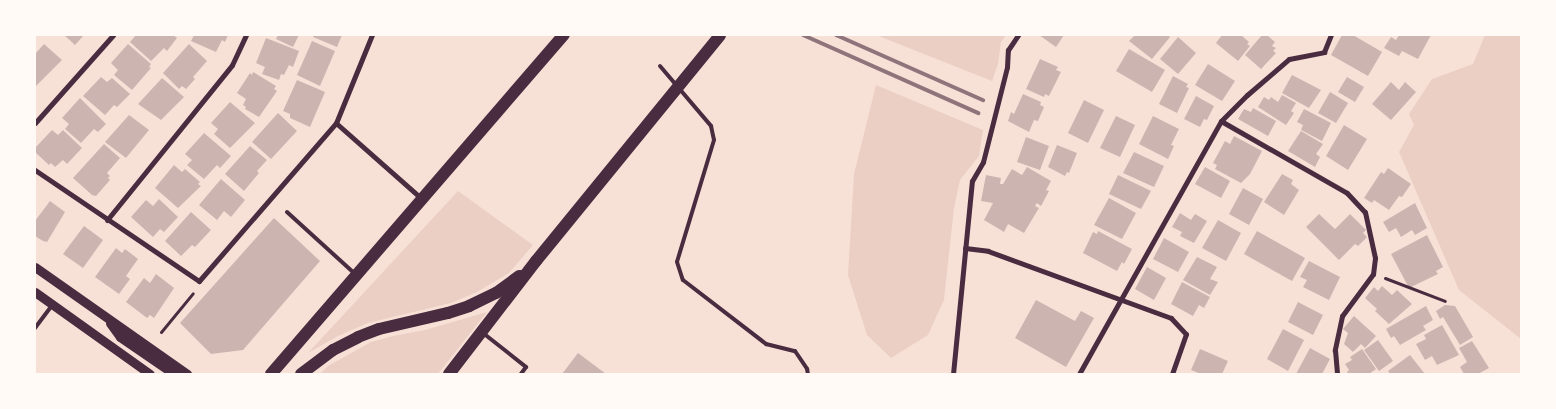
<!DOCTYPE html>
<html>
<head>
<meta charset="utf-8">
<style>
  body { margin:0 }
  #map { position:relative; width:1556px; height:409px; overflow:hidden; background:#f7e1d7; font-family:"Fira Sans Condensed",sans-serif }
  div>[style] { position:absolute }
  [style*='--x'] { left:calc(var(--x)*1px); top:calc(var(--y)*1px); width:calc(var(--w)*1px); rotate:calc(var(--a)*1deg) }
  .green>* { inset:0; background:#ebcfc5 }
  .building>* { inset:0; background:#ccb4b1 }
  .path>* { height:3px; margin:-1.5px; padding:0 1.5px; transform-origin:1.5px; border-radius:1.5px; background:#4a2c40 }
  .service>* { height:4px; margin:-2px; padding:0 2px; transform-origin:2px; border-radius:2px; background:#4a2c40 }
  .minor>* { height:5px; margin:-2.5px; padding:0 2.5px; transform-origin:2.5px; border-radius:2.5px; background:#4a2c40 }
  .tertiary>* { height:9px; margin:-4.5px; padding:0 4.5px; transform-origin:4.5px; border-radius:4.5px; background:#4a2c40 }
  .primary>* { height:12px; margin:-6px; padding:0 6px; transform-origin:6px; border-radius:6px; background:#4a2c40 }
  .rail>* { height:4px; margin:-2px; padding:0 2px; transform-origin:2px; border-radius:2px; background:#8f747c }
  span { translate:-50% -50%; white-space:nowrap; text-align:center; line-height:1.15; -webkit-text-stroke:5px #fffaf5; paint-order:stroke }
  .frame { position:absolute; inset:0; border:36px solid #fffaf5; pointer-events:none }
</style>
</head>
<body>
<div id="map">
  <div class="green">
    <div style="clip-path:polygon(876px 35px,1006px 35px,1001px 42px,998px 64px,992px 81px)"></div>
    <div style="clip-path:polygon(1485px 35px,1521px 35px,1521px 339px,1459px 290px,1399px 152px,1414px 125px,1409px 114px,1432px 79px,1473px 64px)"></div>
    <div style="clip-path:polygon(876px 85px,983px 130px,979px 156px,960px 180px,954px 208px,944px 300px,928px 335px,891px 358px,867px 335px,848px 275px,854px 174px)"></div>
    <div style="clip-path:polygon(458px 191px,533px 245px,509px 273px,477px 292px,451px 303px,368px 323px,338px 336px,308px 353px)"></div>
    <div style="clip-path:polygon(487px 312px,438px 374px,320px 374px,328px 366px,371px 342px,393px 336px,425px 330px)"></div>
  </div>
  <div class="building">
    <div style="clip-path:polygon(64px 35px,84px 35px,75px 45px)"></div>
    <div style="clip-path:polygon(136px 35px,173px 35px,177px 38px,167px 51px,164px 48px,151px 61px,130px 42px)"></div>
    <div style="clip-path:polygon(194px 35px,228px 35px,225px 42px,222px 40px,216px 52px,191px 41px)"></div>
    <div style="clip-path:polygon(278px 35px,299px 35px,293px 47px,276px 39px)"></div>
    <div style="clip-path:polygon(314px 35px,342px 35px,337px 47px,313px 37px)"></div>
    <div style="clip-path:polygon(1039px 35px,1064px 35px,1056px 47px)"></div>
    <div style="clip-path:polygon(1135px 35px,1168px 35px,1170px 37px,1152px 59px,1129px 41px)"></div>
    <div style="clip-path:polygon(1222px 35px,1241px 35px,1249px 42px,1247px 44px,1250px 46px,1238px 61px,1216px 43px)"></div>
    <div style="clip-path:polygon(1262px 35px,1267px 35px,1275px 42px,1272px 46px,1276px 48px,1273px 51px,1276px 53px,1261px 69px,1245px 55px)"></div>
    <div style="clip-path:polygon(1342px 35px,1353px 35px,1382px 52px,1368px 76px,1331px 55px)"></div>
    <div style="clip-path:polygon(1399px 35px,1431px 35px,1418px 59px,1402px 51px,1399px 56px,1384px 48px,1391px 37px,1396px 40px)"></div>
    <div style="clip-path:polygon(1178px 37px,1196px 53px,1178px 74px,1160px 59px)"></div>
    <div style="clip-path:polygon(266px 38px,299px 51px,293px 67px,289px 65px,284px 75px,281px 74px,279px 80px,262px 74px,265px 67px,256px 63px)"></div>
    <div style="clip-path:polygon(312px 41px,335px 51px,320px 86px,297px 75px)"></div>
    <div style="clip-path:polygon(44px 44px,62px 60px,35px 87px,35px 54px)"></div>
    <div style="clip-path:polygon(128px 44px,151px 64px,149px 67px,151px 68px,132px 90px,114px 75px,118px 70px,111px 63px)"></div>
    <div style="clip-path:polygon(189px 44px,207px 61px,193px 77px,195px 79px,186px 89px,182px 86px,179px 89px,163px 73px)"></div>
    <div style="clip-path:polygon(1129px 49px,1165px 70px,1152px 92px,1116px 71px)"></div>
    <div style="clip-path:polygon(1040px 59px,1058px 67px,1056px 70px,1061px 72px,1049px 96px,1045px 94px,1044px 97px,1026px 89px)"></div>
    <div style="clip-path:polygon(1208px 64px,1235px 81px,1222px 101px,1195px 85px)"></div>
    <div style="clip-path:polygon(253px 72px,276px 86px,274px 89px,277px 91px,259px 117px,245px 109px,246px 107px,243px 105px,246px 99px,237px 93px,250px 73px,252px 75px)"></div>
    <div style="clip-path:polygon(1292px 75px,1321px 90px,1309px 108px,1282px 93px)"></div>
    <div style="clip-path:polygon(1173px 76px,1188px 84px,1186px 87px,1189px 88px,1177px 113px,1159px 104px)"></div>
    <div style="clip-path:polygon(101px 77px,107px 82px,112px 78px,130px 94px,117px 107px,114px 105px,105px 115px,83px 96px)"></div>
    <div style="clip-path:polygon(1347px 77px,1364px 87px,1355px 102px,1338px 92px)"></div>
    <div style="clip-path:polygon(162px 78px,184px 97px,161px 120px,138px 104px)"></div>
    <div style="clip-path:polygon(297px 80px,325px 92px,310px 127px,290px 118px,290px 114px,283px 111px)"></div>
    <div style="clip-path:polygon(1391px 82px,1399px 90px,1405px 82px,1416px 92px,1391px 120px,1372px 104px)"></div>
    <div style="clip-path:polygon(1330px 92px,1348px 103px,1336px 123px,1318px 113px)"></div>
    <div style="clip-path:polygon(1023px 94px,1041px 102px,1040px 105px,1044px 107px,1038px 121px,1034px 120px,1029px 132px,1008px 121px,1011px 112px,1014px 114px)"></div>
    <div style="clip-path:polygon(1282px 95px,1296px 103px,1291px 111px,1294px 113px,1286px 125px,1258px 107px,1264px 97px,1269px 100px,1271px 97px,1278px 102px)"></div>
    <div style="clip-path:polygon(1196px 96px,1214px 106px,1207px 120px,1204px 119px,1200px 127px,1184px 119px)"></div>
    <div style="clip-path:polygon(80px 98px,106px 124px,98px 132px,94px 129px,81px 143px,65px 129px,69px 124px,62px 118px)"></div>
    <div style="clip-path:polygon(1084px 100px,1104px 110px,1088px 143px,1068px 133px)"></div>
    <div style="clip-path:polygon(230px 102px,255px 123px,230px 148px,214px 134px,218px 129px,211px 123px)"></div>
    <div style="clip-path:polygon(1253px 108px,1276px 121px,1268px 136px,1238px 119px,1244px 109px,1251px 112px)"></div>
    <div style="clip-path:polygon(1304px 109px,1331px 123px,1322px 141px,1301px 130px,1303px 125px,1297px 122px)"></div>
    <div style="clip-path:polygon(278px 113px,297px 131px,271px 159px,252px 142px)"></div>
    <div style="clip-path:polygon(129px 115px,149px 130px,126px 158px,105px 142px)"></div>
    <div style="clip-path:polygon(1116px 116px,1135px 125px,1120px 157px,1100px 148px)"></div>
    <div style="clip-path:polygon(1153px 116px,1179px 129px,1171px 145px,1174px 146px,1168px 159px,1139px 144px)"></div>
    <div style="clip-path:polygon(1344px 125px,1367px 139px,1348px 170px,1326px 156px)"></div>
    <div style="clip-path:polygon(52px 130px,58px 135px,63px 130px,82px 148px,67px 164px,63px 160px,55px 167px,51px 163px,49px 165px,35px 152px,35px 148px)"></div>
    <div style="clip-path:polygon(1301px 131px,1323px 144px,1316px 154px,1320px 157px,1315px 167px,1288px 151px)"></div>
    <div style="clip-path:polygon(204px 133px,231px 156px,220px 168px,217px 165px,204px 179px,187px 165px,192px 160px,185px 154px)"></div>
    <div style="clip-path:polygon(1234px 136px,1262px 151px,1250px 174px,1241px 183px,1215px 169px,1217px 165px,1213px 163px,1225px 141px,1230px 144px)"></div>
    <div style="clip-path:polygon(1026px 137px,1049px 146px,1040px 170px,1017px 162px)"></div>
    <div style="clip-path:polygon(104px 144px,120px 158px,107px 173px,110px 176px,108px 178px,110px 180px,96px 196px,92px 195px,73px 178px)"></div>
    <div style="clip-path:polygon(1057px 145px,1077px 153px,1069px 173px,1067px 172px,1065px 176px,1048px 167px)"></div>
    <div style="clip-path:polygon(250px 146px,267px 160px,257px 171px,259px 173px,244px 191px,225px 174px)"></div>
    <div style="clip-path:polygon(1134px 152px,1164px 166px,1154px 187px,1123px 173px)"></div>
    <div style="clip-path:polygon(174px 165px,182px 172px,185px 169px,200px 182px,198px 184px,201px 186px,178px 208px,155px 188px)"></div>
    <div style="clip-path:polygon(1027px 167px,1051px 181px,1046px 190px,1049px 191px,1041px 206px,1037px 203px,1035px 206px,1039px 208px,1024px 233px,1008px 224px,1004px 232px,984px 220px,993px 203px,981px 201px,986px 175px,1001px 178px,1000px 184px,1003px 184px,1012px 169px,1022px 175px)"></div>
    <div style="clip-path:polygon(1205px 167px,1230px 181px,1221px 198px,1195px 184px)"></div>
    <div style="clip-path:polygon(1388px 168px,1411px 184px,1402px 197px,1399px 196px,1389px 210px,1374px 200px,1372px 203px,1364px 198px,1381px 172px,1384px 174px)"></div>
    <div style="clip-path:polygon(1282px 174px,1293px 180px,1291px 184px,1299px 190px,1284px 215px,1264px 202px)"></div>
    <div style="clip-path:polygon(1118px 175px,1151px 191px,1141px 209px,1109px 194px)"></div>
    <div style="clip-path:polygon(221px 179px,245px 200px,231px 217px,224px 211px,217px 220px,199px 205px)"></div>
    <div style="clip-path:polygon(1243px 188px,1263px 199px,1249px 225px,1229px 214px)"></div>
    <div style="clip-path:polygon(1109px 198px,1136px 213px,1122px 239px,1094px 225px)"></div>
    <div style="clip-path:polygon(159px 199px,178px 217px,164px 232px,160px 229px,153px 237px,131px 217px,146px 200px,153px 206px)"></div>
    <div style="clip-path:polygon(50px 201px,65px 212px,47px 242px,43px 241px,35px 236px,35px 221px)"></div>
    <div style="clip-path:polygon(1415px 203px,1427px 228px,1415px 235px,1412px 230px,1401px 237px,1396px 228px,1389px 232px,1383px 222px)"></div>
    <div style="clip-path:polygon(191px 212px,211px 230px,195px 247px,192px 245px,181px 256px,165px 241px)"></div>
    <div style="clip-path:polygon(1180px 213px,1191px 220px,1195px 214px,1207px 221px,1194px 243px,1180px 236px,1182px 232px,1172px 227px)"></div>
    <div style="clip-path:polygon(1319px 214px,1335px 229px,1350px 214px,1366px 230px,1363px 233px,1367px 237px,1358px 246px,1355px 244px,1339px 260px,1306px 227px)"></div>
    <div style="clip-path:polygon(274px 218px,320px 261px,243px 350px,211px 354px,180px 323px)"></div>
    <div style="clip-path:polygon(1218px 220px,1241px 233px,1226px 261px,1202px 248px)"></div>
    <div style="clip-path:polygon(84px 226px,103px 240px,83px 268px,63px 254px)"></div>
    <div style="clip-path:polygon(1098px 231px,1132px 249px,1124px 264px,1122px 262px,1117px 271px,1083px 253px,1093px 232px,1097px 234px)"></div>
    <div style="clip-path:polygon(1257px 231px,1305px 258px,1292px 281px,1244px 254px)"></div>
    <div style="clip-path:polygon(1427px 235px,1443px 267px,1436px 271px,1438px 274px,1409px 288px,1391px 254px)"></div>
    <div style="clip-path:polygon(1164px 238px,1189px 252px,1178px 272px,1153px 259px)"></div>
    <div style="clip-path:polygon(116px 248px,122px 253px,125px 249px,138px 259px,126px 276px,130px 279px,119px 294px,95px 277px)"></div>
    <div style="clip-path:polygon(1197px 257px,1217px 267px,1210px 279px,1218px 282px,1210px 295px,1183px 280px)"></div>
    <div style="clip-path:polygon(1309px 261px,1340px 277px,1329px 300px,1303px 287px,1307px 280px,1300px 277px)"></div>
    <div style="clip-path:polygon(1147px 267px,1166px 278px,1154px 300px,1135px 289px)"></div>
    <div style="clip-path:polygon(156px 274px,174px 288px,154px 318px,150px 315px,147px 318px,126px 302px,144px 278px,150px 283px)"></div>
    <div style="clip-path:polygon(1182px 282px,1210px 297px,1204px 308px,1199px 305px,1193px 316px,1171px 304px)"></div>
    <div style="clip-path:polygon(1382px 286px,1392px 295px,1397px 290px,1412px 304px,1389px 324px,1375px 311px,1377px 309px,1365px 298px,1374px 287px,1378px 291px)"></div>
    <div style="clip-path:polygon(1036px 300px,1075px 321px,1081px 311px,1094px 318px,1066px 367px,1015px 338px)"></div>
    <div style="clip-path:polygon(1298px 302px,1323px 315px,1313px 335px,1288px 322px)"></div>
    <div style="clip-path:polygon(1445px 305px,1455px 306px,1473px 337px,1460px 345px,1443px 317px,1440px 319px,1436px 311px)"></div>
    <div style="clip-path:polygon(1426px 306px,1433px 320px,1423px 326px,1426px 330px,1400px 345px,1394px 336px,1391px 338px,1386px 329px)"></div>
    <div style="clip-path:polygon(1354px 316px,1376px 336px,1365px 348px,1361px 344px,1353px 352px,1344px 344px,1348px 333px,1343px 329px)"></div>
    <div style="clip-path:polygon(1442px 325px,1459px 355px,1437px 365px,1432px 356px,1425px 360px,1416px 344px,1426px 339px,1424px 335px)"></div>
    <div style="clip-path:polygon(1283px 329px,1304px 340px,1288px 371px,1267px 359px)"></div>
    <div style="clip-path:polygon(1378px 340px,1393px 361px,1379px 371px,1364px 350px)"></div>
    <div style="clip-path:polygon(1472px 341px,1489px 368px,1478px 374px,1464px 374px,1460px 367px,1467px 362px,1459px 348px)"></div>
    <div style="clip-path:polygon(1310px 348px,1330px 359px,1322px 374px,1296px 374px)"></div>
    <div style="clip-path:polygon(1200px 349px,1228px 361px,1222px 374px,1201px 374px,1191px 370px)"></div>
    <div style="clip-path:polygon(1362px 349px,1376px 369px,1369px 374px,1348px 374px,1347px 372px,1349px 370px,1345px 364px,1352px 360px,1350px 357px)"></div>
    <div style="clip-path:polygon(578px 353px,606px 374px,562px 374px)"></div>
    <div style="clip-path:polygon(1410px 355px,1425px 374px,1390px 374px,1388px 371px)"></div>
  </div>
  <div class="path">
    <div style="--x:1385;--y:278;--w:64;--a:21"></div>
    <div style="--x:161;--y:332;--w:50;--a:-50.6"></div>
  </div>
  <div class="service">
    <div style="--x:660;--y:66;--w:79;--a:49.6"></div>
    <div style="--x:711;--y:126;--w:14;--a:78"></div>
    <div style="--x:714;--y:140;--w:127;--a:106.9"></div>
    <div style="--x:677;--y:262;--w:19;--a:72"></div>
    <div style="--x:683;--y:280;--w:105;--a:37.6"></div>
    <div style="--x:766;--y:344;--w:30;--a:14"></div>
    <div style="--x:795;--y:351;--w:22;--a:56"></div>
    <div style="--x:807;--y:369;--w:5;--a:79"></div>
    <div style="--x:287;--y:212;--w:91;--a:42.3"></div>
    <div style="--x:35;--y:328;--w:30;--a:-53"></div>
    <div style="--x:483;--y:333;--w:55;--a:38.3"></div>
    <div style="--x:526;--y:367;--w:9;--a:126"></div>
  </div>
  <div class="minor">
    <div style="--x:1221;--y:121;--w:145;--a:29.7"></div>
    <div style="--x:1347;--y:193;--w:26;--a:47"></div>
    <div style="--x:1365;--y:212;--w:47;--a:77.7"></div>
    <div style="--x:1375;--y:258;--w:16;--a:97"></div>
    <div style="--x:1373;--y:274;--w:52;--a:126.4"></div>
    <div style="--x:1342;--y:316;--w:35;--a:102"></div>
    <div style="--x:1335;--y:350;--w:24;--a:85"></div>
    <div style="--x:35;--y:123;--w:118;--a:-48.4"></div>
    <div style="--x:336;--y:123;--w:115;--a:41.5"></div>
    <div style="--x:35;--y:170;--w:198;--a:34.1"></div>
    <div style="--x:199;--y:281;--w:209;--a:-49.1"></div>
    <div style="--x:336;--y:123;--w:95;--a:-67.8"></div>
    <div style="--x:107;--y:220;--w:199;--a:-51.1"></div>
    <div style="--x:232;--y:65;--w:33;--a:-65"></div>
    <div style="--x:965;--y:248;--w:23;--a:7"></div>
    <div style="--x:988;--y:251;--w:195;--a:20.1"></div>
    <div style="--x:1171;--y:318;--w:22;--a:47"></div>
    <div style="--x:1186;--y:334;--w:42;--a:109.3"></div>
    <div style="--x:953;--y:374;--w:194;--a:-84.4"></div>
    <div style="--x:972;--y:181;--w:22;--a:-60"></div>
    <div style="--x:983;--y:162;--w:98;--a:-75.8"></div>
    <div style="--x:1007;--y:67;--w:17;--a:-87"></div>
    <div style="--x:1008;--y:50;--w:18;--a:-56"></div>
    <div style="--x:1079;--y:374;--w:290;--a:-60.7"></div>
    <div style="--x:1221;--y:121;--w:37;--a:-45"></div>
    <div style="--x:1247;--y:95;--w:55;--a:-40.6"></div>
    <div style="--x:1289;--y:59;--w:36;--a:-11"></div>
    <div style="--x:1324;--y:52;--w:18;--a:-68"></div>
  </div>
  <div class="tertiary">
    <div style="--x:35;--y:267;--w:186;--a:35.1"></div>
    <div style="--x:35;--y:292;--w:141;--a:35.5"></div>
    <div style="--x:110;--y:323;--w:17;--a:54"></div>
    <div style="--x:120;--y:337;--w:65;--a:34.4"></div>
  </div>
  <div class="primary">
    <div style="--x:271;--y:374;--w:448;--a:-49.2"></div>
    <div style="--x:301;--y:374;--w:40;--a:-37"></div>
    <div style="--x:333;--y:350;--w:28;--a:-27"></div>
    <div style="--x:358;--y:337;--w:22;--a:-21"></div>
    <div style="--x:379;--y:329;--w:71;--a:-13.1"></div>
    <div style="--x:448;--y:313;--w:22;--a:-18"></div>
    <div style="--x:469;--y:306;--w:30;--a:-26"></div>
    <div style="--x:496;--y:293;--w:29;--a:-36"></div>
    <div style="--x:449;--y:374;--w:143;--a:-52.4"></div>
    <div style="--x:536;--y:261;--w:291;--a:-50.8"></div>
  </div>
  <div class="rail">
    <div style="--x:803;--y:35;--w:192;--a:24"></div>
    <div style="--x:836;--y:35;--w:161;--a:23.9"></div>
  </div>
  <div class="frame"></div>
</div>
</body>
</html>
